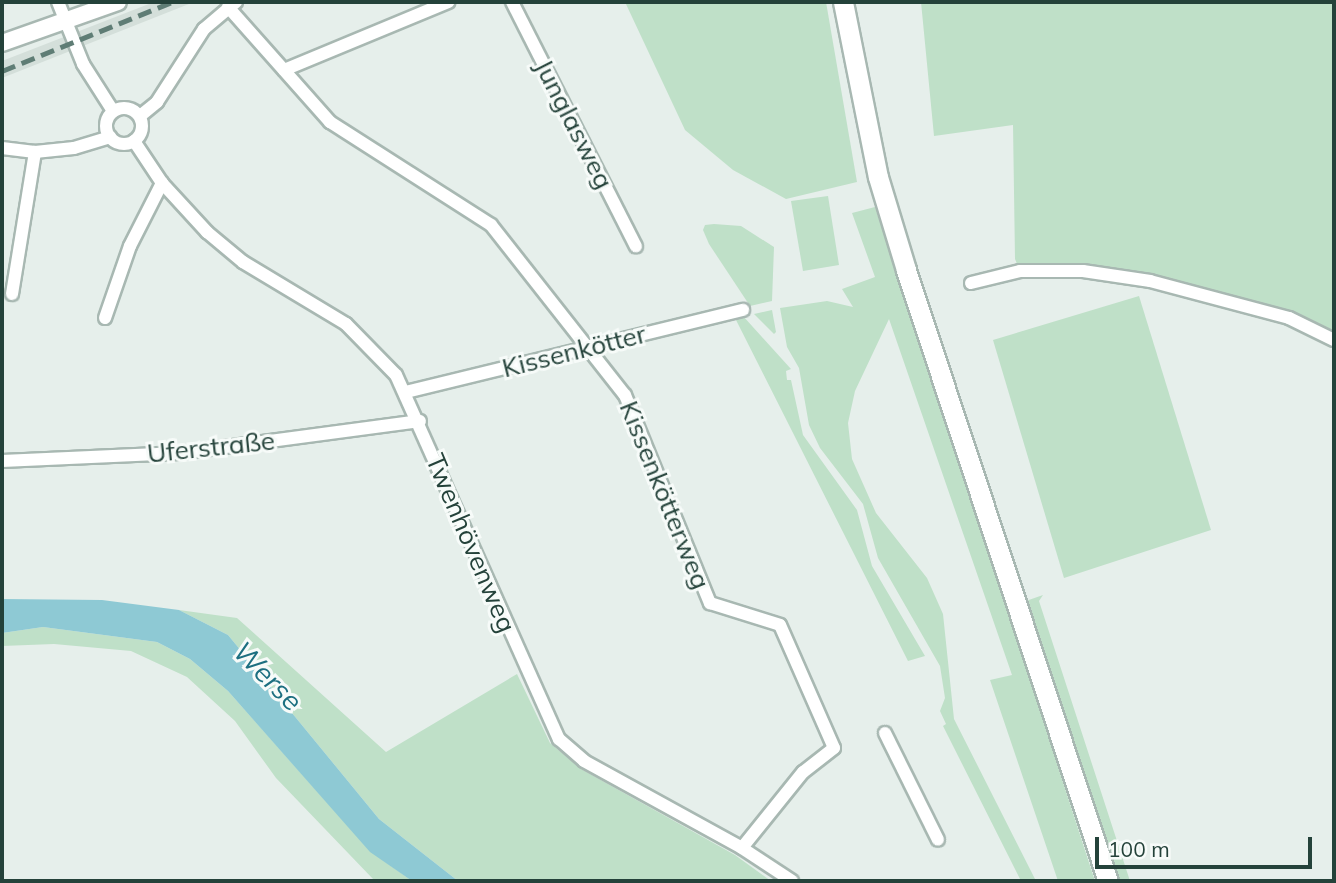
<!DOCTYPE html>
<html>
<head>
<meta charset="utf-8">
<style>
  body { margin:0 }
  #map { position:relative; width:1336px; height:883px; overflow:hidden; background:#e6efeb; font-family:Mulish,sans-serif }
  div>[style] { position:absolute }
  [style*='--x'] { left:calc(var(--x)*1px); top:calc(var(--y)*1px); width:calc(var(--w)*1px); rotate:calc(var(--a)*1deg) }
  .built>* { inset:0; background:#d4dfda }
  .green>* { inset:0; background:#bfe0c8 }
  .water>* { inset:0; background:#8ec9d4 }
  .roads { filter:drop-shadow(2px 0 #a8b8b2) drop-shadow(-2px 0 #a8b8b2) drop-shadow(0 2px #a8b8b2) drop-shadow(0 -2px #a8b8b2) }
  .minor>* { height:12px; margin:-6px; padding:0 6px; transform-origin:6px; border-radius:6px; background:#fff }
  .minor>.ring { margin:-6px; padding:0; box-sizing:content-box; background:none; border:12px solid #fff; border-radius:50% }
  .tertiary>* { height:16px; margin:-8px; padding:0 8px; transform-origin:8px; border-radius:8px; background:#fff }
  .secondary>* { height:19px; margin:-9.5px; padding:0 9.5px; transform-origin:9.5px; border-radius:9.5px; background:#fff }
  .rail>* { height:4.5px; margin-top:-2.25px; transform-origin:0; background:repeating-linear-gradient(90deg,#5f7d75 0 14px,transparent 0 21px) }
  span { translate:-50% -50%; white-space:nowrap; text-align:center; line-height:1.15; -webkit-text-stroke:6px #f7fbf9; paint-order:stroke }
  .street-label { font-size:26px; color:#24423a }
  .water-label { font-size:28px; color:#1c6f80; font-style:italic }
  .frame { position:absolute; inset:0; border:4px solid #24423a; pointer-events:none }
  .scale { position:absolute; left:1095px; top:837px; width:217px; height:32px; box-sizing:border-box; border:4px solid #24423a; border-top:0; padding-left:9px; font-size:21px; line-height:24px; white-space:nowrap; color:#24423a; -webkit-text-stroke:5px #f7fbf9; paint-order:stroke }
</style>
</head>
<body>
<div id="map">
  <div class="built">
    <div style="clip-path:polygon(154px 2px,194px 2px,2px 78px,2px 61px)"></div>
  </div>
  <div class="green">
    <div style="clip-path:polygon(625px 2px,826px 2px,857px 182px,786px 199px,733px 170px,685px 130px)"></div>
    <div style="clip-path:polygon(921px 2px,1334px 2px,1334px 340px,1289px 318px,1150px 281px,1020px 271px,1015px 259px,1013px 125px,934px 136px)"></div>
    <div style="clip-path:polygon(828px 196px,839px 265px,803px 271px,791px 201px)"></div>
    <div style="clip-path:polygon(875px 207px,933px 381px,1095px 881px,1058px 881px,990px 680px,1012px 675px,889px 319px,855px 391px,848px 423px,852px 459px,876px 513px,927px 578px,943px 614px,954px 719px,1036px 881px,1021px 881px,943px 726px,946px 724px,940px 711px,945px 698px,940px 666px,878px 558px,863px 504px,820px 448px,809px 425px,799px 368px,787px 347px,780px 308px,827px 301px,853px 307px,842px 289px,875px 277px,852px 213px)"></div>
    <div style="clip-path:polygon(714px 224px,741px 226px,774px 247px,772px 301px,750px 306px,709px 244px,703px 230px,705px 225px)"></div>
    <div style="clip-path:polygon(1139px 296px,1211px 530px,1064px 578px,993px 340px)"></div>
    <div style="clip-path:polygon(772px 310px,776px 332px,774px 334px,754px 314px)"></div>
    <div style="clip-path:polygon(743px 316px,791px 369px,786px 371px,787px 380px,791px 380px,803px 435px,857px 510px,872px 566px,925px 656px,908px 661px,735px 318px)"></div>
    <div style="clip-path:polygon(1043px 595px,1039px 601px,1130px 881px,1118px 881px,1023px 602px)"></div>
    <div style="clip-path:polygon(179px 610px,237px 618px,386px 752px,517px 674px,550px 743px,581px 769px,735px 855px,771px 881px,458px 881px,379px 819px,228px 635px)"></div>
    <div style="clip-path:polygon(43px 627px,157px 642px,190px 659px,228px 691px,370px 851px,412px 881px,373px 879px,276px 778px,235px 721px,187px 677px,131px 651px,54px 644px,2px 646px,2px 633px)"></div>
  </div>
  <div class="water">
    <div style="clip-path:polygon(2px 599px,102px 600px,179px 610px,228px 635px,379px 819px,458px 881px,412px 881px,370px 852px,228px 691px,190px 659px,157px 642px,43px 627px,2px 633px)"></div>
  </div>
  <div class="roads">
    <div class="minor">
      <div style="--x:58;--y:2;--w:67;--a:68"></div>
      <div style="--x:83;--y:64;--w:56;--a:57.4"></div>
      <div style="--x:512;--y:2;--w:274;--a:63.1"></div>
      <div style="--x:228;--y:7;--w:154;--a:48.4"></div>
      <div style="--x:330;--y:122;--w:191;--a:32.6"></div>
      <div style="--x:491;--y:225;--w:216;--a:51.8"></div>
      <div style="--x:625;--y:395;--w:225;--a:67.8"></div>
      <div style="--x:710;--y:603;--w:73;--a:17.4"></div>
      <div style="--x:780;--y:625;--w:134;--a:66.3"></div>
      <div style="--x:834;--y:748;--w:39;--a:142"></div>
      <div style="--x:803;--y:772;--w:97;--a:128.8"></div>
      <div style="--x:284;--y:70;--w:178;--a:-22.5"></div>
      <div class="ring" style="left:106px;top:108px;width:24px;height:24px"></div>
      <div style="--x:140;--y:116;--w:22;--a:-39"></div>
      <div style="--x:157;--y:102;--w:87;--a:-57.2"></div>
      <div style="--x:204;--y:29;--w:42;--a:-40.2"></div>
      <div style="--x:134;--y:141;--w:50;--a:56.3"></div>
      <div style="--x:162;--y:183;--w:67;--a:47.4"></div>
      <div style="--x:207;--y:232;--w:47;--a:39.8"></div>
      <div style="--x:243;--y:262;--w:120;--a:31"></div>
      <div style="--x:346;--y:324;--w:71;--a:45.6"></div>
      <div style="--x:396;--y:375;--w:399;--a:65.9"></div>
      <div style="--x:559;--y:739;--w:33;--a:41"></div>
      <div style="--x:584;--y:761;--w:180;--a:28.8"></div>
      <div style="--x:742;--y:848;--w:60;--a:33.4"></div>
      <div style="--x:2;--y:148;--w:33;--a:7"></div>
      <div style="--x:35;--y:152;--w:39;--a:-6"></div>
      <div style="--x:74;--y:148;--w:38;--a:-17"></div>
      <div style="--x:971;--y:283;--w:50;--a:-13.8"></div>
      <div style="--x:1020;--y:271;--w:63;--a:0"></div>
      <div style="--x:1083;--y:271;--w:68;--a:8.5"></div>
      <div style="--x:1150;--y:281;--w:144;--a:14.9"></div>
      <div style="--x:1289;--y:318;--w:50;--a:26.1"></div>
      <div style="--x:12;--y:294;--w:144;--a:-80.8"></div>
      <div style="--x:105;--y:318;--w:76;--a:-70.9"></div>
      <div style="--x:130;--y:246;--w:71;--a:-63.1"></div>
      <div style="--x:406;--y:392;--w:347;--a:-13.7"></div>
      <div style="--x:2;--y:461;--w:178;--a:-2.6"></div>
      <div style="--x:180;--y:453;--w:242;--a:-7.6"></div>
      <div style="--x:885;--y:733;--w:119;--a:63.6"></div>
    </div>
    <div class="tertiary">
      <div style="--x:2;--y:43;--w:123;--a:-19.5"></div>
    </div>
    <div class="secondary">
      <div style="--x:843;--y:2;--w:178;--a:78.7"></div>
      <div style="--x:878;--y:177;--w:97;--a:73.2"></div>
      <div style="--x:906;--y:270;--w:644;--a:71.71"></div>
    </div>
  </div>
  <div class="rail">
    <div style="--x:2;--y:71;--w:183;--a:-22.1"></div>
  </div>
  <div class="street-label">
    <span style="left:574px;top:124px;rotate:63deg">Junglasweg</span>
    <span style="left:574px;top:351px;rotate:-14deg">Kissenkötter</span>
    <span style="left:211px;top:447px;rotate:-6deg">Uferstraße</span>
    <span style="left:665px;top:495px;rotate:68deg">Kissenkötterweg</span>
    <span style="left:471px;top:543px;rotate:67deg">Twenhövenweg</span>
  </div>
  <div class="water-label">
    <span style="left:268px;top:676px;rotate:45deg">Werse</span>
  </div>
  <div class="frame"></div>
  <div class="scale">100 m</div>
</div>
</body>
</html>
